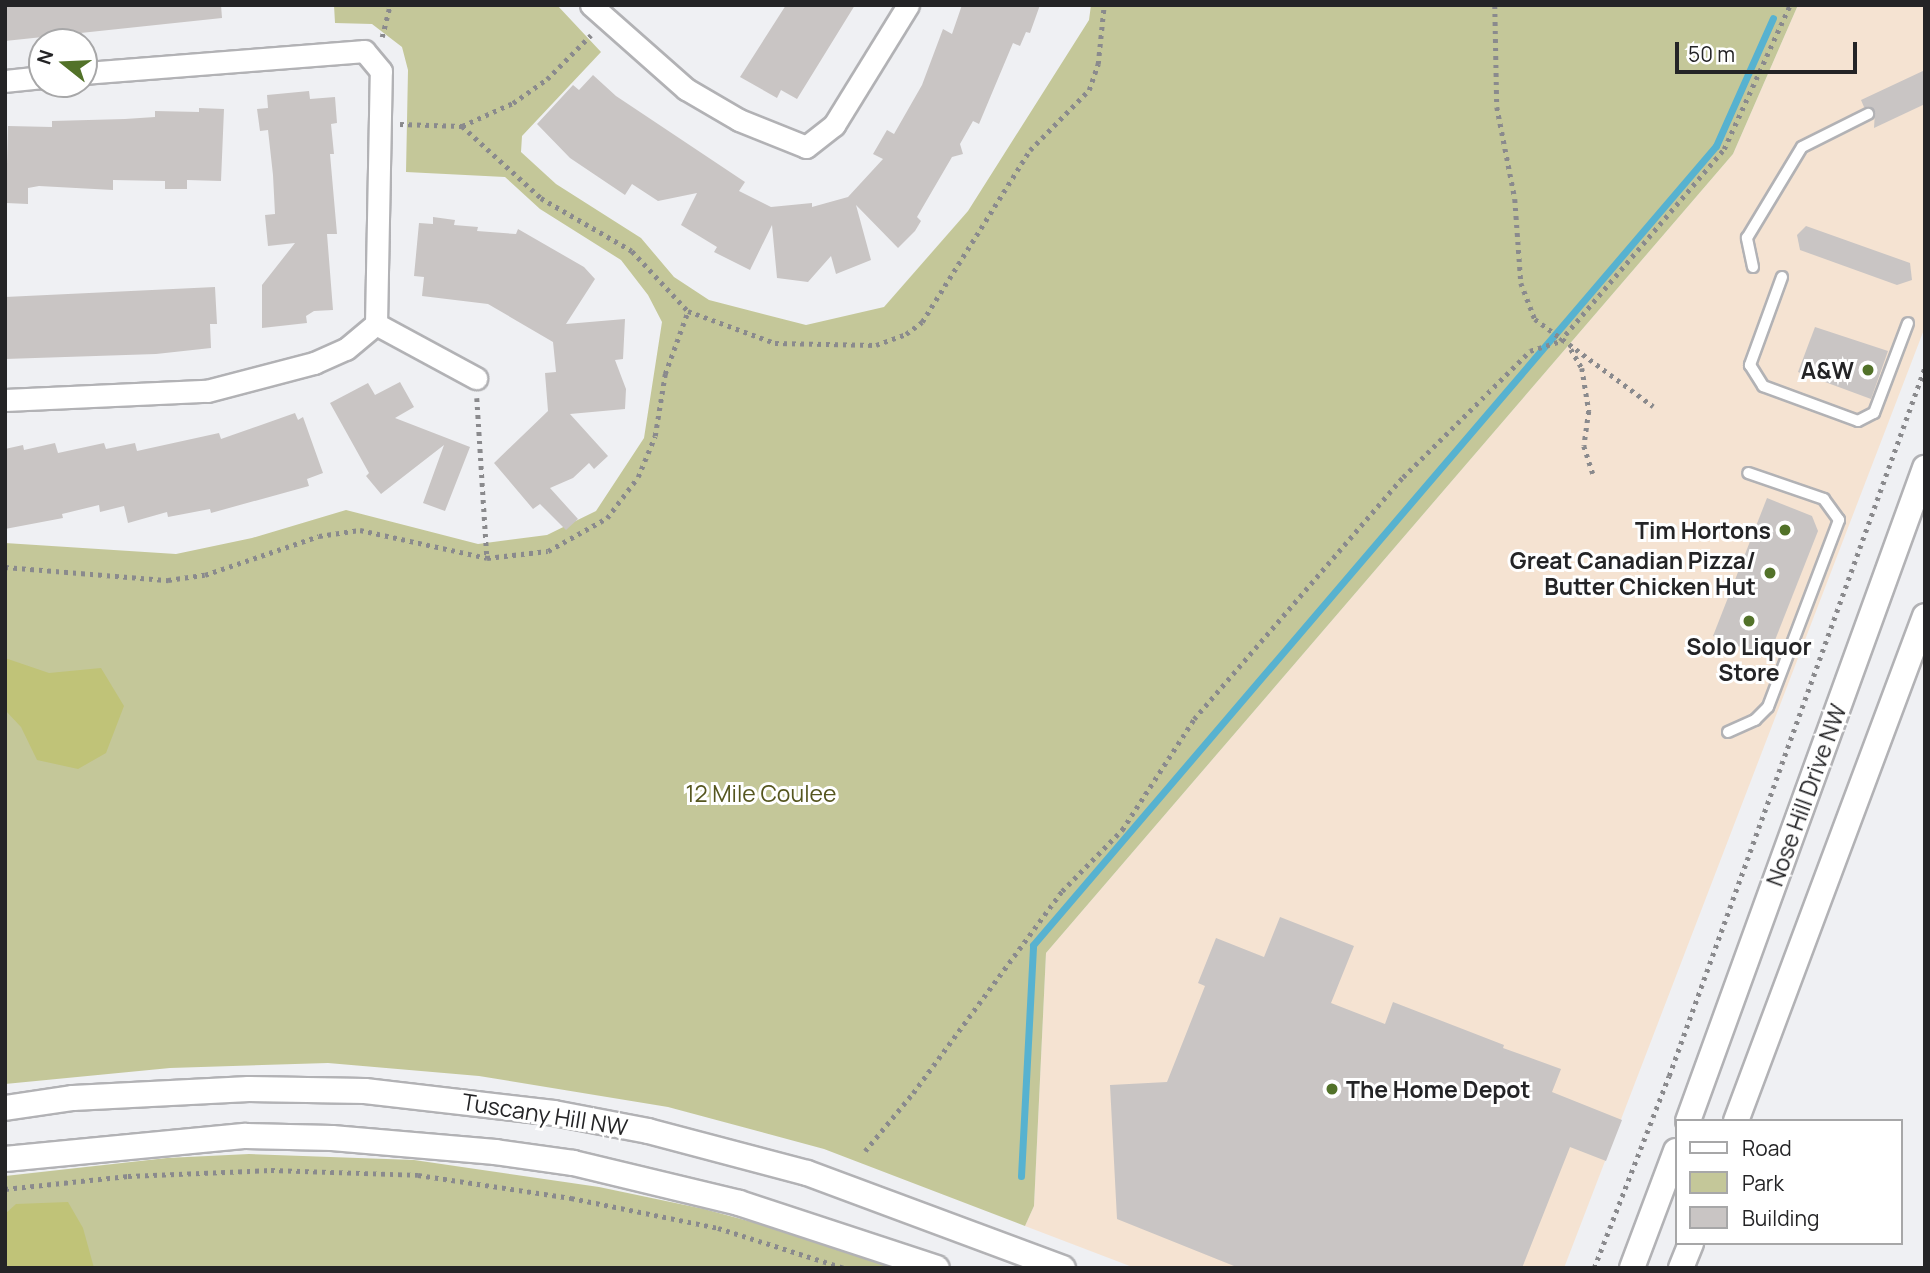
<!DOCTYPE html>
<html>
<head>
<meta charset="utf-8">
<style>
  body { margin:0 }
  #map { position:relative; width:1930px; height:1273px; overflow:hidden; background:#eff0f3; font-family:Manrope,sans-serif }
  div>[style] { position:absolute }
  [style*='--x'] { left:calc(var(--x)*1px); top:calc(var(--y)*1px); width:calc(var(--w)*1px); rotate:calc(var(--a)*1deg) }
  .commercial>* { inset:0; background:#f5e3d2 }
  .green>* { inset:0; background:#c4c799 }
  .forest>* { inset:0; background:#c0c378 }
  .stream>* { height:7px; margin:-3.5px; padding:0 3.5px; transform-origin:3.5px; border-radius:3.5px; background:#57b2d0 }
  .building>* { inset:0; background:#c9c5c4 }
  .path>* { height:4.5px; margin-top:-2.25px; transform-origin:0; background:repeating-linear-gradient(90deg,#8a8a8d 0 3.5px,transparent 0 8.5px) }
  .roads { filter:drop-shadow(2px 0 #b2b2b5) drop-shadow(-2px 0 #b2b2b5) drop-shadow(0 2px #b2b2b5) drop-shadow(0 -2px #b2b2b5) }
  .service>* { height:10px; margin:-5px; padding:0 5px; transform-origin:5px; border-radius:5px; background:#fff }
  .minor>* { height:21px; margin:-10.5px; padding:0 10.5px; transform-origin:10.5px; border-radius:10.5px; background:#fff }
  .tertiary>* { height:24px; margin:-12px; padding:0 12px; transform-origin:12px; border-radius:12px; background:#fff }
  .dots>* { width:19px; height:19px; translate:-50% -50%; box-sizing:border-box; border:4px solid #fff; border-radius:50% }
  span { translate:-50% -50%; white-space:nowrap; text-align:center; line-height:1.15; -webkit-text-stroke:6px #fff; paint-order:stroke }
  .poi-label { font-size:23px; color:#242426; font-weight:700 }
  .right { translate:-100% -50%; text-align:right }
  .left { translate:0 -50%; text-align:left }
  .park-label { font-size:23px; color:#55561f }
  .street-label { font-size:23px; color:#242426 }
  .frame { position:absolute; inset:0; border:7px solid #242426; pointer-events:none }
  .legend { position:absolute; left:1675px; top:1119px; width:228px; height:126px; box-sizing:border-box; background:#fff; border:2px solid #a7a7a8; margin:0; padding:9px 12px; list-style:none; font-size:21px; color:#242426 }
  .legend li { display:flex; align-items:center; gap:14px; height:35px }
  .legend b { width:35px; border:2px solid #a7a7a8 }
  .north { position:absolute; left:28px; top:28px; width:70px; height:70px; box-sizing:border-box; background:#fff; border:2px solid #a7a7a8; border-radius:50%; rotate:288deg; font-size:19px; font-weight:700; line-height:28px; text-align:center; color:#242426 }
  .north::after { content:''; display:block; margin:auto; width:24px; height:32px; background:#527229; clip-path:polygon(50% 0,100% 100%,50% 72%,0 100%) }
  .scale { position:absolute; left:1675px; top:42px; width:182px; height:32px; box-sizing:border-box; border:4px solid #242426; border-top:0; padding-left:9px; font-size:21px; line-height:24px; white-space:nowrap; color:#242426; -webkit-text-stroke:5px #fff; paint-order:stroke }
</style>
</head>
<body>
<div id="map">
  <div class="commercial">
    <div style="clip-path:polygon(1798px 5px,1925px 5px,1925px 327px,1564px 1268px,1135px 1268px,1025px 1226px,1034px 1206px,1046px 953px,1733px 154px)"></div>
  </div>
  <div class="green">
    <div style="clip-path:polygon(334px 5px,557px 5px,601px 52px,522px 136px,521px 152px,556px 184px,641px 238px,674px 277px,709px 300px,806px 325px,884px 307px,968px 211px,1089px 20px,1091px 5px,1798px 5px,1733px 154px,1046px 953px,1034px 1206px,1025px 1226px,824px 1149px,668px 1107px,479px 1076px,328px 1063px,170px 1068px,5px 1084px,5px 543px,176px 554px,252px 538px,346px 510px,478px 544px,547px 535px,596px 511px,644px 438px,662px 322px,648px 295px,621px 260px,540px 209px,505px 177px,406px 172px,408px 70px,402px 47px,372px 24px,335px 23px)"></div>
    <div style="clip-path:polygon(249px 1154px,414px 1160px,599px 1187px,704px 1209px,822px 1241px,895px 1268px,5px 1268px,5px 1176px,167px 1158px)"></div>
  </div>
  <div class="forest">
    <div style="clip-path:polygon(5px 658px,49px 673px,101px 668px,124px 706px,106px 753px,78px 769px,37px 760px,21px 727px,5px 710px)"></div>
    <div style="clip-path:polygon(68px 1202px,83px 1228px,94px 1268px,5px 1268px,5px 1214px,16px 1204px)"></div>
  </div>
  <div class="stream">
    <div style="--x:1021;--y:1176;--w:231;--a:-87"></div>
    <div style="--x:1033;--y:945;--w:1051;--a:-49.48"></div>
    <div style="--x:1716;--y:146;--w:140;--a:-66"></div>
  </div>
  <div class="building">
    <div style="clip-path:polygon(5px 5px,221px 5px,222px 18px,5px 41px)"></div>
    <div style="clip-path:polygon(786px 5px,855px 5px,797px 99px,781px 90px,777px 98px,740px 77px)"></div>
    <div style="clip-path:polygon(962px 5px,1040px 5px,1030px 33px,1026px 32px,1020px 46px,1013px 43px,979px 124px,973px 121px,960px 144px,963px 154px,952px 157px,917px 217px,921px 221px,915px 231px,898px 248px,856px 205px,871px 260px,836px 274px,831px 256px,808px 282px,777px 278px,772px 225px,750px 270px,714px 252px,717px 247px,681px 225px,697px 193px,658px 201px,632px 184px,625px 195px,570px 158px,537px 124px,573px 85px,579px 90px,593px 75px,616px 96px,745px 182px,739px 191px,771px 207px,812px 203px,812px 207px,848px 197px,883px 159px,873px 154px,887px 130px,894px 134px,922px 85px,943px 29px,952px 34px)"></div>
    <div style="clip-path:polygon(1925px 70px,1925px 104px,1874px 128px,1875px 111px,1864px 107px,1861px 100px)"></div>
    <div style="clip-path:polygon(309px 91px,310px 99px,335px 97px,337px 123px,331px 124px,334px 154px,330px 154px,337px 234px,327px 234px,333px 310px,314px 311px,306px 316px,307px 323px,262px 328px,262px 285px,295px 243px,268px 246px,265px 215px,275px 214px,273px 175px,268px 130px,260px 131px,257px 109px,268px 108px,267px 95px)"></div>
    <div style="clip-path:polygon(199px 108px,224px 109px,221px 181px,187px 180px,187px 189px,165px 189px,165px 181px,113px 180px,113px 190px,39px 186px,28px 188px,28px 204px,6px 203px,8px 126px,52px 127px,52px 121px,125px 119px,155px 117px,155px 111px,199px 112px)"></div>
    <div style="clip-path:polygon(433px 217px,455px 220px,454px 225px,478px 227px,477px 231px,516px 234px,518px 229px,584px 267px,595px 279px,566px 324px,625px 319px,623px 359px,615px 360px,626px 389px,625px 409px,570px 414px,608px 456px,594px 469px,589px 463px,573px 478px,550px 488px,578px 519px,566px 530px,540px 504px,533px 509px,494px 463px,548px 411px,545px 373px,556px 372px,553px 342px,488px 304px,422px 296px,424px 277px,414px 276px,419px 223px,433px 224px)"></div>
    <div style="clip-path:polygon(1806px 226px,1910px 263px,1912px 280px,1897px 285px,1800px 250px,1797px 235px)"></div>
    <div style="clip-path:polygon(215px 287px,217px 324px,210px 324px,211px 348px,156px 354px,5px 359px,5px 297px)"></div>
    <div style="clip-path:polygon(1815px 327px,1888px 351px,1871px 399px,1798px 372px)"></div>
    <div style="clip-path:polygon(400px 382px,414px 407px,395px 418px,470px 447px,445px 511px,423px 503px,444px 445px,381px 494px,366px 476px,369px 473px,330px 403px,368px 383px,375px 395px)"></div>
    <div style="clip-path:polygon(295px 413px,298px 420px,303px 417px,323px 473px,307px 479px,309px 486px,211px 513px,210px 509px,168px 517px,167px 512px,128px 523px,124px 506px,100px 512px,99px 505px,62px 514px,63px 518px,5px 529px,5px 449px,23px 445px,24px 450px,55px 443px,58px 453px,104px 443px,106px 449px,135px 443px,137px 451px,219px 433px,221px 439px)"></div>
    <div style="clip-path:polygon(1767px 498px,1812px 516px,1818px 531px,1768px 658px,1713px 636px)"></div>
    <div style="clip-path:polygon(1280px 917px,1354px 946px,1331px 1003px,1385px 1024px,1393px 1002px,1504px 1045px,1503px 1048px,1561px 1069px,1552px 1092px,1622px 1120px,1606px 1161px,1570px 1147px,1522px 1268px,1239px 1268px,1117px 1219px,1110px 1085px,1167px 1082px,1205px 986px,1198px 983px,1216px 938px,1264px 957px)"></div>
  </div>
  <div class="path">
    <div style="--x:1495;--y:5;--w:102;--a:88.9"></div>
    <div style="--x:1497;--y:107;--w:94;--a:78.9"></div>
    <div style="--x:1515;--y:199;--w:84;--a:85.9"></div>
    <div style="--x:1521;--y:283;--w:39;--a:69"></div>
    <div style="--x:1535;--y:319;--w:147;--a:36.4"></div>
    <div style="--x:382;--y:37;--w:33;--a:-76"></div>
    <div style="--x:400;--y:124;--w:62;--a:1.8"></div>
    <div style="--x:462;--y:126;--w:56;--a:-24.3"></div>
    <div style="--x:513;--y:103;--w:42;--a:-35.2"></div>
    <div style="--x:547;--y:79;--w:62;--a:-45"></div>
    <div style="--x:462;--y:126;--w:107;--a:42.3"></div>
    <div style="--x:541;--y:198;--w:105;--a:30.2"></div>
    <div style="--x:632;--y:251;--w:82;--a:47"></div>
    <div style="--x:688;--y:311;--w:93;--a:20.2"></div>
    <div style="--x:775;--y:343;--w:101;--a:1.1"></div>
    <div style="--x:876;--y:345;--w:32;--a:-20"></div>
    <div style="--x:906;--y:334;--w:20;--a:-37"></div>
    <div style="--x:922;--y:322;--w:203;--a:-57.9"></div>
    <div style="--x:1030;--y:150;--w:84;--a:-45.5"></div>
    <div style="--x:1089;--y:90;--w:28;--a:-71"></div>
    <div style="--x:1098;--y:64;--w:59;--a:-84.2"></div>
    <div style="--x:1571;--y:349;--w:22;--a:60"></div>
    <div style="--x:1582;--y:368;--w:44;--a:80.8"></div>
    <div style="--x:1589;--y:411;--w:35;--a:98"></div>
    <div style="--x:1584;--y:446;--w:29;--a:72"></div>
    <div style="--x:477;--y:398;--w:160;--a:86.4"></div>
    <div style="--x:5;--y:567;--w:164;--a:4.6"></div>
    <div style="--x:168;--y:580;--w:37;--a:-8"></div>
    <div style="--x:205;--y:575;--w:120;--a:-18.9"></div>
    <div style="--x:319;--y:536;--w:41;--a:-8.3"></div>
    <div style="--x:360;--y:530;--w:130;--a:12.4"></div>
    <div style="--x:487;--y:558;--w:61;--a:-6.5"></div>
    <div style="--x:548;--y:551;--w:68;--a:-29.2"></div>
    <div style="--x:607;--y:518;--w:51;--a:-52.9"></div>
    <div style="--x:638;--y:477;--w:44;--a:-67.5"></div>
    <div style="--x:655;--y:436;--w:63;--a:-80.8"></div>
    <div style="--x:665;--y:374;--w:67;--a:-69.9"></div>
    <div style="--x:865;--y:1151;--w:75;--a:-50.4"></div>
    <div style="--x:913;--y:1093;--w:251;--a:-53.6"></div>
    <div style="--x:1062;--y:891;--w:86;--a:-45.5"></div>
    <div style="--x:1122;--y:830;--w:132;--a:-57"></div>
    <div style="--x:1194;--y:719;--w:320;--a:-49.2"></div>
    <div style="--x:1403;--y:477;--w:179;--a:-44.8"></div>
    <div style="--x:1530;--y:351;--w:32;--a:-18"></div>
    <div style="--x:1560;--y:341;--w:253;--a:-49.5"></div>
    <div style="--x:1724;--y:149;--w:158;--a:-65.4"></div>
    <div style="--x:5;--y:1189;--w:124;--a:-6"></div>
    <div style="--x:128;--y:1176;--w:143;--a:-2.4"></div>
    <div style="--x:271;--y:1170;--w:147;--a:1.9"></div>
    <div style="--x:418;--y:1175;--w:155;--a:8.5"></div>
    <div style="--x:571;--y:1198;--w:150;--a:11.5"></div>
    <div style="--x:718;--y:1228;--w:132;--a:17.6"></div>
    <div style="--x:1594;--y:1268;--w:206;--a:-68.7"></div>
    <div style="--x:1669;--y:1076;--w:754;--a:-70.15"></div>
  </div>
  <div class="roads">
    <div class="service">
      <div style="--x:1753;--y:267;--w:30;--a:-102"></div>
      <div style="--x:1747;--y:238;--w:106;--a:-58.9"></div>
      <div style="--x:1802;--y:147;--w:74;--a:-26.6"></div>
      <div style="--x:1782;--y:277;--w:94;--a:110"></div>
      <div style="--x:1750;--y:365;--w:25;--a:58"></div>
      <div style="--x:1763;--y:386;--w:101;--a:20.2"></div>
      <div style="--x:1858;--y:421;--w:18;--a:-27"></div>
      <div style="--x:1874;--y:413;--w:96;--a:-69.3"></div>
      <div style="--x:1728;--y:732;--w:30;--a:-24"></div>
      <div style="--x:1755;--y:720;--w:18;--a:-45"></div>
      <div style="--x:1768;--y:707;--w:200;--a:-69.2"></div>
      <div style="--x:1839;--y:520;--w:26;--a:-126"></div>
      <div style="--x:1824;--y:499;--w:80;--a:-161.1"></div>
    </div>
    <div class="minor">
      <div style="--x:591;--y:5;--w:127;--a:41.5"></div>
      <div style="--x:686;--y:89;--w:61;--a:30.3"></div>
      <div style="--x:739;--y:120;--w:72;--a:21.9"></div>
      <div style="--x:806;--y:147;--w:36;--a:-38"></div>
      <div style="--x:834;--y:125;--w:141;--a:-58.3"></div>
      <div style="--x:5;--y:81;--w:37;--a:-6"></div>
      <div style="--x:376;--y:324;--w:114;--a:28.4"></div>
      <div style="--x:5;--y:400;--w:202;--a:-2.6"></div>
      <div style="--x:207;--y:391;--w:111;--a:-14.7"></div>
      <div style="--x:314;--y:363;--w:35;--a:-24"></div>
      <div style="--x:346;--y:349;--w:39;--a:-40"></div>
      <div style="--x:376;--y:324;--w:253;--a:-88.9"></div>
      <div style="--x:381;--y:71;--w:26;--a:-130"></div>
      <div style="--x:364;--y:51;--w:281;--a:175.5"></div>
    </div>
    <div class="tertiary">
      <div style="--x:5;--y:1108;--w:69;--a:-8.4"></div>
      <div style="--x:73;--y:1098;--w:176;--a:-2.9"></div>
      <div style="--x:249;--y:1089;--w:116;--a:1"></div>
      <div style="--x:365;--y:1091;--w:190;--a:6.6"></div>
      <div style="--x:554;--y:1113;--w:96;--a:10.8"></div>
      <div style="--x:648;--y:1131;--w:164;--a:14.8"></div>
      <div style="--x:807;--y:1173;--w:273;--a:20.4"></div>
      <div style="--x:1688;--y:1121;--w:695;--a:-70.05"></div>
      <div style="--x:1736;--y:1121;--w:539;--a:-69.48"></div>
      <div style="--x:5;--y:1159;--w:242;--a:-5.5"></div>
      <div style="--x:246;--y:1136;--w:86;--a:1.3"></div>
      <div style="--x:332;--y:1138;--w:164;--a:4.9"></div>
      <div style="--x:495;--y:1152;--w:79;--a:8"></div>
      <div style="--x:573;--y:1163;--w:171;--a:13.5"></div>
      <div style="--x:739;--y:1203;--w:208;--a:18.2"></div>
      <div style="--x:1632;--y:1268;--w:125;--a:-69.4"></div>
      <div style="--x:1681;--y:1268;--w:27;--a:-68"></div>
    </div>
  </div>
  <div class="dots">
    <div style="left:1868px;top:370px;background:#527229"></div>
    <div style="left:1785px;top:530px;background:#527229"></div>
    <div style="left:1770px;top:573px;background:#527229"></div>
    <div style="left:1749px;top:621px;background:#527229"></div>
    <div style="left:1332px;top:1089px;background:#527229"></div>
  </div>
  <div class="poi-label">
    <span class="right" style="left:1854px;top:370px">A&amp;W</span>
    <span class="right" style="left:1771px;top:530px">Tim Hortons</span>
    <span class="right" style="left:1756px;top:573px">Great Canadian Pizza/<br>Butter Chicken Hut</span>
    <span style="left:1749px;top:659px">Solo Liquor<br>Store</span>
    <span class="left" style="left:1346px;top:1089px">The Home Depot</span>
  </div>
  <div class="park-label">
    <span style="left:761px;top:793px">12 Mile Coulee</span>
  </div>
  <div class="street-label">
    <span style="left:1806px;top:795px;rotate:-70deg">Nose Hill Drive NW</span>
    <span style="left:545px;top:1114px;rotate:9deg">Tuscany Hill NW</span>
  </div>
  <div class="frame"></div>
  <ul class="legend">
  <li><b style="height:9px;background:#fff"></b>Road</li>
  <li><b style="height:19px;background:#c4c799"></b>Park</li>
  <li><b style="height:19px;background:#c9c5c4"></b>Building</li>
  </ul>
  <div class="north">N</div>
  <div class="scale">50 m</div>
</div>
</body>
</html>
